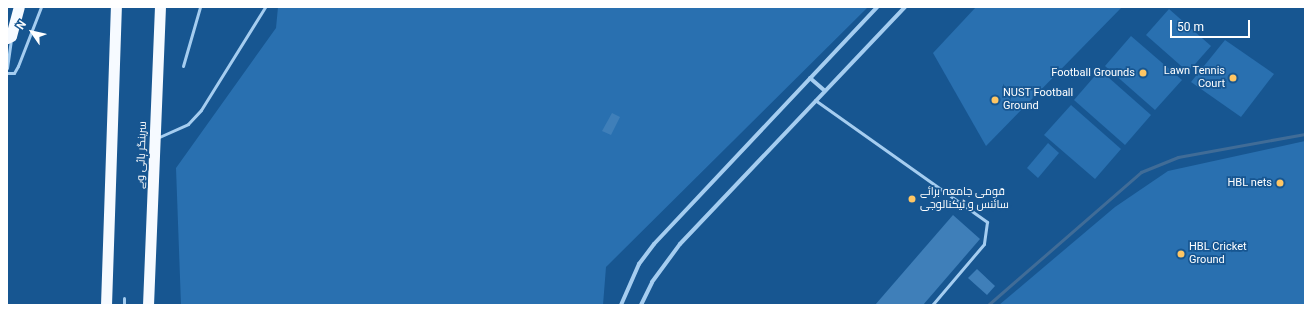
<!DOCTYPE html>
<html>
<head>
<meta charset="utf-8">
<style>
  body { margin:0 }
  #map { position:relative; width:1312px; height:312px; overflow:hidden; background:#175691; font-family:Roboto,Cairo,sans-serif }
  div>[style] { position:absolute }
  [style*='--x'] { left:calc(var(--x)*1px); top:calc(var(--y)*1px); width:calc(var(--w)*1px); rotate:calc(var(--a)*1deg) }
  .green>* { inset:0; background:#2970b0 }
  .stream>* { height:3px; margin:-1.5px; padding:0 1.5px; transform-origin:1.5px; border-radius:1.5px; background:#406c97 }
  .building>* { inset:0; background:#3f7fb9 }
  .service>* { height:3px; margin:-1.5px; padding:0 1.5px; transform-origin:1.5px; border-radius:1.5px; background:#a5cdf0 }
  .minor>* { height:4px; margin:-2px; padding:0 2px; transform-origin:2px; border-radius:2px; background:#a5cdf0 }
  .trunk>* { height:11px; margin:-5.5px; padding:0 5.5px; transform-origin:5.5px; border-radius:5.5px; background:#f6faff }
  .dots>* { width:11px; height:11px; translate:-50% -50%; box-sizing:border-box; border:2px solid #175691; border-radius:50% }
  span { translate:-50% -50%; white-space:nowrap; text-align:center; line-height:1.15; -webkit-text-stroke:3.5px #175691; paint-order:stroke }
  .poi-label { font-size:11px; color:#fff }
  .right { translate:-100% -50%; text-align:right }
  .left { translate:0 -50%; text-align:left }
  .street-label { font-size:11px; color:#fff }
  .frame { position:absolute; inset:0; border:8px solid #fff; pointer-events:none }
  .north { position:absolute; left:12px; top:12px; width:40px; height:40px; -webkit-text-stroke:3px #175691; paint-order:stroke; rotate:304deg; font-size:11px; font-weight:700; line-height:16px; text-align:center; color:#fff }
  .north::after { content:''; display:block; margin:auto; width:14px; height:18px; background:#fff; clip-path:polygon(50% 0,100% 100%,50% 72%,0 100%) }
  .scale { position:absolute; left:1170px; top:20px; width:80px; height:18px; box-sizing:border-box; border:2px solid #fff; border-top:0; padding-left:5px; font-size:12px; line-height:14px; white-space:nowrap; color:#fff; -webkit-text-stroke:3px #175691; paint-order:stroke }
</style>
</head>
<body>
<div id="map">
  <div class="green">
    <div style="clip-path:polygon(278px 7px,868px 7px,606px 267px,603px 305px,181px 305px,176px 168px,276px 28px)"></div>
    <div style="clip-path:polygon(976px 7px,1122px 7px,986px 146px,933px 53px)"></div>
    <div style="clip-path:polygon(1169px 9px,1211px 46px,1188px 72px,1146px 35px)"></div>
    <div style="clip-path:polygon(1131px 36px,1182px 80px,1155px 110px,1105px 66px)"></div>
    <div style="clip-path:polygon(1225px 40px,1274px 74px,1241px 117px,1191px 82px)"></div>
    <div style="clip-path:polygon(1100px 70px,1151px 115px,1125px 145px,1074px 100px)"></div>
    <div style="clip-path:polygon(1071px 105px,1121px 149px,1095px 179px,1044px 135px)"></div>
    <div style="clip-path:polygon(1305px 141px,1305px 305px,999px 305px,1115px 207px,1168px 171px)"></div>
    <div style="clip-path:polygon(1048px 143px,1059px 153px,1038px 178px,1027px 168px)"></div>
  </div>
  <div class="stream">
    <div style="--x:988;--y:305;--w:203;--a:-41"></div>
    <div style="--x:1141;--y:172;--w:40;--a:-22"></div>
    <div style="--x:1178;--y:157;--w:129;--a:-10.3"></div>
  </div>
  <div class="building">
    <div style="clip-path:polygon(612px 113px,620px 117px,611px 135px,602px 131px)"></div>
    <div style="clip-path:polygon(953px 215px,980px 239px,923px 305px,875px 305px)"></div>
    <div style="clip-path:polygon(977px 269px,995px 286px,987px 295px,968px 278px)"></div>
  </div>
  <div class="service">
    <div style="--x:183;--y:66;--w:61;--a:-73.9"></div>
    <div style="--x:7;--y:68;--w:28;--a:-82"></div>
    <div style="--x:7;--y:73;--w:7;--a:0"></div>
    <div style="--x:14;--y:73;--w:8;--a:-60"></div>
    <div style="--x:18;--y:66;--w:63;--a:-68.7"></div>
    <div style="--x:815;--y:100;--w:211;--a:35.3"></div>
    <div style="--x:987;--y:222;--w:22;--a:98"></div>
    <div style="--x:984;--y:244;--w:80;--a:130.4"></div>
    <div style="--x:157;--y:138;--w:34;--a:-24"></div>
    <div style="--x:188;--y:124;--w:19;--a:-47"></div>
    <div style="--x:201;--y:110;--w:121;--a:-58.1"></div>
    <div style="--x:124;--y:305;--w:7;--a:-90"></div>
  </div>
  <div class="minor">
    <div style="--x:810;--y:78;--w:18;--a:41"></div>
    <div style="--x:621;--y:305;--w:45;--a:-66.3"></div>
    <div style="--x:639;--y:264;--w:25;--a:-53"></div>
    <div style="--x:654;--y:244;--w:325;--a:-46.7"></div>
    <div style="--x:641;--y:305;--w:25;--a:-64"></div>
    <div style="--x:652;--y:282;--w:47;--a:-53.6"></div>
    <div style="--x:680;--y:244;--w:327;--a:-46.5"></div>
  </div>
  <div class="trunk">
    <div style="--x:7;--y:38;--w:4;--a:-27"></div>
    <div style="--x:11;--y:36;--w:30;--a:-75"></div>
    <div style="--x:106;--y:305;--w:298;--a:-88.1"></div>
    <div style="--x:148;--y:305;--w:298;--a:-87.7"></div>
  </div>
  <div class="dots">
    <div style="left:1143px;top:73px;background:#ffc664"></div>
    <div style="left:1233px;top:78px;background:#ffc664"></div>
    <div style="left:995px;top:100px;background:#ffc664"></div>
    <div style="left:1280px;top:183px;background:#ffc664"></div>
    <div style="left:912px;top:199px;background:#ffc664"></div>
    <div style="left:1181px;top:254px;background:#ffc664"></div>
  </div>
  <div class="poi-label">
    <span class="right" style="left:1225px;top:78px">Lawn Tennis<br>Court</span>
    <span class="right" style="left:1135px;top:73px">Football Grounds</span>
    <span class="left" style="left:1003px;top:100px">NUST Football<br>Ground</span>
    <span class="right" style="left:1272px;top:183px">HBL nets</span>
    <span class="left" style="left:920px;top:199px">قومی جامعہ برائے<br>سائنس و ٹیکنالوجی</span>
    <span class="left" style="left:1189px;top:254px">HBL Cricket<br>Ground</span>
  </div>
  <div class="street-label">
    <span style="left:142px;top:155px;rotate:-88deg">سرینگر ہائی وے</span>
  </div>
  <div class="frame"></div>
  <div class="north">N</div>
  <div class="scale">50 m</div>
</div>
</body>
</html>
